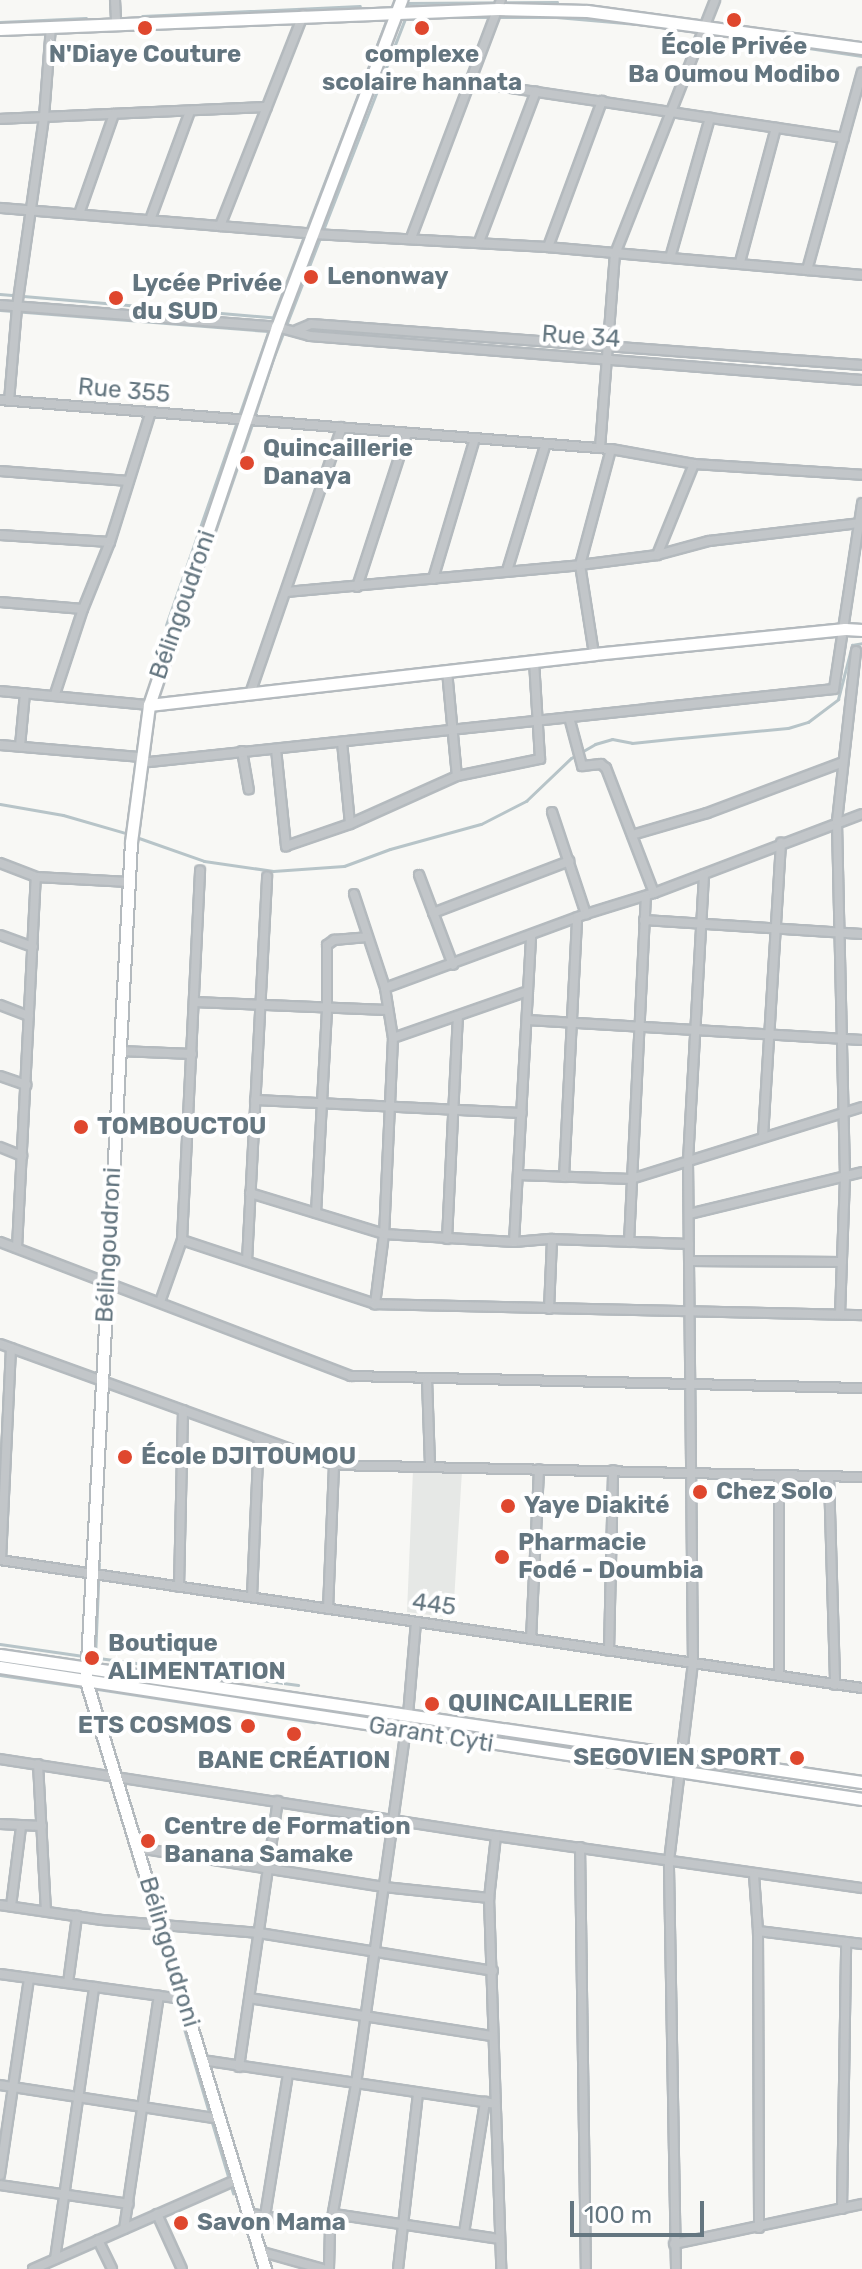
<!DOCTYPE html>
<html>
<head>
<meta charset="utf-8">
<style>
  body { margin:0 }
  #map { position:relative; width:862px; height:2269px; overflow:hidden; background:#f8f8f5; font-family:Rubik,sans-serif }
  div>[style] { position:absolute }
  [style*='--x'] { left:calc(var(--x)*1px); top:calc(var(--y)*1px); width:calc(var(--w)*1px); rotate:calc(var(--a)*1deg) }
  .built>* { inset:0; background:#e6e8e6 }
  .stream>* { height:3px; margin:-1.5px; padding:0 1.5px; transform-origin:1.5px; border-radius:1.5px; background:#b7c4c8 }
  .roads { filter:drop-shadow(2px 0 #b4babe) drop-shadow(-2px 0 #b4babe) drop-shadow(0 2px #b4babe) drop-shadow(0 -2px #b4babe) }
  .street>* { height:8px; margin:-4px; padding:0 4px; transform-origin:4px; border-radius:4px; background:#c2c6c9 }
  .secondary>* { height:11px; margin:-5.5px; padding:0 5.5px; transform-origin:5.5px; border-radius:5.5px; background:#fff }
  .dots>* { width:22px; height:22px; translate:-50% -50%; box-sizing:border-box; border:4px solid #fff; border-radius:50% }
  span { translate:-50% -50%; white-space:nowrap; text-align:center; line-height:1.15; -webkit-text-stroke:8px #fff; paint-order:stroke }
  .poi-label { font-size:24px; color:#647680; font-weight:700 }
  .left { translate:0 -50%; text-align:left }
  .right { translate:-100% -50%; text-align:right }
  .street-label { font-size:24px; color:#647680 }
  .scale { position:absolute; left:570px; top:2201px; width:134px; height:36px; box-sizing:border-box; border:4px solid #647680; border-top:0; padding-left:10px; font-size:24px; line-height:28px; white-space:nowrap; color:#647680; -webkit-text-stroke:6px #fff; paint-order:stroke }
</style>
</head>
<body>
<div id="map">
  <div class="built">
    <div style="clip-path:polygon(413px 1470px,462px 1471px,453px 1618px,407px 1612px)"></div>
  </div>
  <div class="stream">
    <div style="--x:406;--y:3;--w:151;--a:-0.4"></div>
    <div style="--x:390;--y:11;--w:12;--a:-66"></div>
    <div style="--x:142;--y:16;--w:218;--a:-2.6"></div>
    <div style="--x:444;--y:17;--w:112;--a:0"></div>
    <div style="--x:556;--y:17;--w:92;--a:5"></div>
    <div style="--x:0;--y:22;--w:86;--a:-2.7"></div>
    <div style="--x:232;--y:25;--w:45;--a:-2.5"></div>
    <div style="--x:141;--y:29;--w:12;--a:-5"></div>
    <div style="--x:683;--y:29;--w:181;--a:8.6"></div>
    <div style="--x:0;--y:294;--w:272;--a:4.9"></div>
    <div style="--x:0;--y:310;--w:268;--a:4.5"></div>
    <div style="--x:251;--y:426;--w:71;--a:-71.8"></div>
    <div style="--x:273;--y:359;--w:368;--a:-68.8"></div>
    <div style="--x:187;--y:613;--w:197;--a:-71"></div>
    <div style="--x:166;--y:625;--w:326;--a:-70.8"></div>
    <div style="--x:273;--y:317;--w:320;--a:-69.1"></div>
    <div style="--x:681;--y:738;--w:107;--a:-5.3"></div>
    <div style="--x:788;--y:728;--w:21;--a:-17"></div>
    <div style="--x:808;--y:722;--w:38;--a:-37"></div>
    <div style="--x:838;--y:699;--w:56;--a:-75.5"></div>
    <div style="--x:852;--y:645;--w:10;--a:-11"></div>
    <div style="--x:0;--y:804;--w:64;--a:9.9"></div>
    <div style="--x:63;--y:815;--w:69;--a:16.1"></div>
    <div style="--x:136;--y:837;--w:72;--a:19.4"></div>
    <div style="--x:204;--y:861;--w:70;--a:8.2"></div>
    <div style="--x:273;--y:871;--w:71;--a:-4"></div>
    <div style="--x:344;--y:866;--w:49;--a:-20.3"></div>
    <div style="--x:390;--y:849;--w:94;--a:-15.4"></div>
    <div style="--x:481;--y:824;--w:51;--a:-27.1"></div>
    <div style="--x:526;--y:801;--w:62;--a:-43.7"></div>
    <div style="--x:571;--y:758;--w:28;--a:-30"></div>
    <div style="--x:595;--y:744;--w:18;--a:-16"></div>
    <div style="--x:612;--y:739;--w:20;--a:11"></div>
    <div style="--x:632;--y:743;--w:48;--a:-5.9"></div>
    <div style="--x:0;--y:1644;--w:84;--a:8.2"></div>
    <div style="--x:91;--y:1657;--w:209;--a:7.7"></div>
    <div style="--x:95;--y:1657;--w:94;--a:-87.6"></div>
    <div style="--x:0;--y:1675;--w:84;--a:8.2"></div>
    <div style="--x:91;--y:1688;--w:226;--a:8.7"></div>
    <div style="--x:88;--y:1706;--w:224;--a:73.4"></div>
    <div style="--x:154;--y:1928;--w:277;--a:73.4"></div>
  </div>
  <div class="roads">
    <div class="street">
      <div style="--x:115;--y:0;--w:22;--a:87"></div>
      <div style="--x:470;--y:82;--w:378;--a:8.5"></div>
      <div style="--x:0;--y:119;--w:267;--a:-2.6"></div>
      <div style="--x:0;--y:208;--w:314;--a:4.7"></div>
      <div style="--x:313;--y:234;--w:235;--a:3.2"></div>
      <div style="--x:548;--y:247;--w:315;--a:5.1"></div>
      <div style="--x:79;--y:214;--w:106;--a:-70.7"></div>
      <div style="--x:150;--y:220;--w:116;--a:-69.8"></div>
      <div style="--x:220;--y:226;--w:227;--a:-68.5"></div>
      <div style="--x:411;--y:238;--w:254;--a:-69.3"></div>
      <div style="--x:479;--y:242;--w:161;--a:-69.3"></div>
      <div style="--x:548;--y:247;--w:156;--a:-69.7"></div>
      <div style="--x:670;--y:258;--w:146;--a:-74.1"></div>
      <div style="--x:740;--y:262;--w:139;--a:-75"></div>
      <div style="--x:807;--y:270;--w:205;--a:-74.5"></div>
      <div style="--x:0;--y:305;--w:278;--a:4.5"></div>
      <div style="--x:277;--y:327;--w:34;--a:15"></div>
      <div style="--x:310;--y:336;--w:554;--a:4.56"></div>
      <div style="--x:297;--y:330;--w:15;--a:-23"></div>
      <div style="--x:311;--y:324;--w:553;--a:4.26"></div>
      <div style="--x:0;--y:400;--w:613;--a:4.59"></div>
      <div style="--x:611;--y:449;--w:84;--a:10.2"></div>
      <div style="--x:694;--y:464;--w:168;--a:3.7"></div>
      <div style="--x:9;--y:401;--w:94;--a:-85.1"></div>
      <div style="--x:17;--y:307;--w:192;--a:-81.9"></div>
      <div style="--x:44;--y:117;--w:90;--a:-85.6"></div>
      <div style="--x:600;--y:448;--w:195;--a:-85.6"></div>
      <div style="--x:615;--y:254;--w:273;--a:-68.5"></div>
      <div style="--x:0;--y:471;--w:129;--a:4.4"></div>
      <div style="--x:0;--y:535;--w:110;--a:3.6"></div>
      <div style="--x:657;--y:555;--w:98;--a:-67.9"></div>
      <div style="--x:507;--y:571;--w:131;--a:-73.1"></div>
      <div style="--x:433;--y:579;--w:147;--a:-73.4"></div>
      <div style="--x:357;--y:587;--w:162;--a:-72"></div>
      <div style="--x:286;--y:592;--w:295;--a:-5.2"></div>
      <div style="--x:580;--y:565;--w:78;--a:-7.4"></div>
      <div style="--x:657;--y:555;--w:54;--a:-15.1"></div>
      <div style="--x:709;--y:541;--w:151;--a:-6.8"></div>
      <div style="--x:0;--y:602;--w:83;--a:4.8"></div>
      <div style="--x:594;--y:654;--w:90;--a:-98.9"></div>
      <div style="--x:580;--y:565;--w:120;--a:-75"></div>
      <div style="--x:447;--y:671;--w:105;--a:84.6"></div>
      <div style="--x:0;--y:691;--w:150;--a:5.4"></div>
      <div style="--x:251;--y:691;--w:279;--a:-71"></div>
      <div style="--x:55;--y:694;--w:89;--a:-71.8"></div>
      <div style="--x:83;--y:609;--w:72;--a:-68.1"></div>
      <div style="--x:110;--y:542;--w:134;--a:-72.6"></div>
      <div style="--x:569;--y:717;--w:51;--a:75.1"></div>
      <div style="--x:582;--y:766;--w:19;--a:-6"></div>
      <div style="--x:601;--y:764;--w:6;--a:39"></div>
      <div style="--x:606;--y:768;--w:134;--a:69"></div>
      <div style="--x:342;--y:742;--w:82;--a:84.4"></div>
      <div style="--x:0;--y:745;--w:142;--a:4.9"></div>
      <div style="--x:20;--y:746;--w:53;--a:-84.6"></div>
      <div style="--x:276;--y:749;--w:98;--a:84.1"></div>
      <div style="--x:286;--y:846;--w:68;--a:-19"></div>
      <div style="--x:350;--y:824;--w:117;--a:-24.2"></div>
      <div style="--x:457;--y:776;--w:85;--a:-11.6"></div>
      <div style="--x:540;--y:759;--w:98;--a:-93.5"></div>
      <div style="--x:242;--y:751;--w:39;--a:80"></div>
      <div style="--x:140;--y:763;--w:698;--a:-6.09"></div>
      <div style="--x:834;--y:689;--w:188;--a:-81.4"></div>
      <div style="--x:552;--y:812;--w:108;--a:71.6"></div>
      <div style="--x:632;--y:835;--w:78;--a:-16.3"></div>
      <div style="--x:707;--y:813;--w:143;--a:-20.5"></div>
      <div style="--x:0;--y:863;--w:39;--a:21"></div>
      <div style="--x:36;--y:877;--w:93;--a:3.1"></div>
      <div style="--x:419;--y:875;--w:96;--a:69.3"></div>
      <div style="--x:354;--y:894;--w:99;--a:71.7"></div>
      <div style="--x:385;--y:988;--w:51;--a:80.9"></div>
      <div style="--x:393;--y:1038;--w:196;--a:92.6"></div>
      <div style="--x:384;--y:1234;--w:71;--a:97.3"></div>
      <div style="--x:433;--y:913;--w:146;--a:-20.9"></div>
      <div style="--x:644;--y:920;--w:218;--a:3.7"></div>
      <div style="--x:0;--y:935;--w:35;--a:20"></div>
      <div style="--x:385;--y:988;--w:214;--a:-20.2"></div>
      <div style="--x:586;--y:914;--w:71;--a:-17.2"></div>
      <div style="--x:654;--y:893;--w:222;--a:-20.8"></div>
      <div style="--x:194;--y:1002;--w:193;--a:2.4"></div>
      <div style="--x:0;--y:1005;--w:31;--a:21"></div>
      <div style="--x:527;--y:1020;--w:336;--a:3.4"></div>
      <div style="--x:393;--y:1038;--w:143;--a:-19.2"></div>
      <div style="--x:120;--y:1051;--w:72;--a:2.4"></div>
      <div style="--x:0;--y:1076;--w:28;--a:19"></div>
      <div style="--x:255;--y:1100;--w:267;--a:2.8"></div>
      <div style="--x:763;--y:1137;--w:295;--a:-86.5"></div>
      <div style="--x:0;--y:1147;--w:24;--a:22"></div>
      <div style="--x:518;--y:1175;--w:113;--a:2"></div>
      <div style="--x:631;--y:1179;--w:242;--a:-17.3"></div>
      <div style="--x:564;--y:1177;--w:260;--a:-87.1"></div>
      <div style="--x:250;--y:1193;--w:140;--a:17"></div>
      <div style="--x:384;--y:1234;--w:130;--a:3.5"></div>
      <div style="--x:514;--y:1242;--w:38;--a:-5"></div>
      <div style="--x:552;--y:1239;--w:137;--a:2.1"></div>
      <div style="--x:316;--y:1213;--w:203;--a:-86.9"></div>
      <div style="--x:327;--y:1010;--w:65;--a:-90"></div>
      <div style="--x:327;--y:945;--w:9;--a:-36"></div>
      <div style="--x:334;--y:940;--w:33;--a:-5"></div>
      <div style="--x:689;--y:1214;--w:178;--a:-13.6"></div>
      <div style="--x:447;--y:1239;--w:223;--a:-87.2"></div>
      <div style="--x:182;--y:1240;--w:203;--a:18.3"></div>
      <div style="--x:375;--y:1304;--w:487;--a:1.3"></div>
      <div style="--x:0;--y:1242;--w:376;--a:20.9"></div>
      <div style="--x:351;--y:1376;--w:511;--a:1.35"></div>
      <div style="--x:514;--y:1242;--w:307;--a:-86.8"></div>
      <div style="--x:629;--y:1242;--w:346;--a:-87.2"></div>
      <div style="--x:17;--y:1248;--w:371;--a:-87.1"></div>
      <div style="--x:247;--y:1261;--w:385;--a:-87"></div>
      <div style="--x:689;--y:1261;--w:153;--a:0.4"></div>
      <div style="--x:160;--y:1302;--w:66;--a:-70.5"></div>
      <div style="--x:182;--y:1240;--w:370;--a:-87.2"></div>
      <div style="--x:549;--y:1309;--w:70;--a:-87.5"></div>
      <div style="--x:840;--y:1314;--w:138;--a:-87.9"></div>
      <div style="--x:845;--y:1176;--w:355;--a:-91.3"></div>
      <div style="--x:837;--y:821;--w:171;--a:-83.6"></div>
      <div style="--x:0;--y:1344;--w:355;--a:19.9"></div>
      <div style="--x:334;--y:1465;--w:528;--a:1.3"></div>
      <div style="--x:427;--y:1379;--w:88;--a:88"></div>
      <div style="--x:779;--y:1475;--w:201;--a:90"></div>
      <div style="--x:829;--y:1477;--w:208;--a:88.3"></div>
      <div style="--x:0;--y:1560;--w:871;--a:8.45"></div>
      <div style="--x:1;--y:1560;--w:212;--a:-87.3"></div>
      <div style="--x:179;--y:1587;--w:177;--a:-88.7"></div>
      <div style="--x:252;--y:1596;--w:158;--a:-87.5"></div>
      <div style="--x:328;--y:1609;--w:144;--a:-87.6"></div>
      <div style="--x:531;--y:1639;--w:170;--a:-87.3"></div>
      <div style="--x:609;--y:1651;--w:181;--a:-88.7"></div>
      <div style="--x:0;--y:1759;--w:502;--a:8.82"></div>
      <div style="--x:496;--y:1836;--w:370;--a:8.1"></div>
      <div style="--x:38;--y:1764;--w:147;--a:86.9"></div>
      <div style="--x:0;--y:1824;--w:42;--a:2.7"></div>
      <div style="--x:496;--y:1836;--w:62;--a:96.4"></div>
      <div style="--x:489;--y:1898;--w:371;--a:88.1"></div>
      <div style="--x:580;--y:1847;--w:422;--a:89.2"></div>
      <div style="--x:138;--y:1848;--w:249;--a:9"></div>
      <div style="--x:384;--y:1887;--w:106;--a:6"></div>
      <div style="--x:754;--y:1875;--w:56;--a:85.9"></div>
      <div style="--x:758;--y:1931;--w:297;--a:89.8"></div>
      <div style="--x:0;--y:1905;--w:103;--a:8.4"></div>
      <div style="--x:102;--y:1920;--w:158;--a:4.7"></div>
      <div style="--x:259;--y:1933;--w:237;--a:9.2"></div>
      <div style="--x:11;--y:1906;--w:80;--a:-82.8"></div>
      <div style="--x:758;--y:1931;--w:105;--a:7.1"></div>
      <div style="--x:0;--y:1974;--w:185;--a:7.8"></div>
      <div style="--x:68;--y:1983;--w:68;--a:-82.3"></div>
      <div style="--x:249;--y:1998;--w:247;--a:8.9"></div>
      <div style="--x:202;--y:2060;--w:296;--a:8.5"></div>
      <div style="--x:239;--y:2067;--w:269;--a:-81.7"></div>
      <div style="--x:0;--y:2085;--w:222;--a:8.8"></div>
      <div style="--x:0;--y:2175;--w:199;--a:-81.6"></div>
      <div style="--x:0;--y:2185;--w:130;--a:8.4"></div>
      <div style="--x:842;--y:2209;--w:267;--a:-89.1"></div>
      <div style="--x:248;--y:2213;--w:84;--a:11"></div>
      <div style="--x:157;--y:2214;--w:60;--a:65.6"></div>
      <div style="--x:334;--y:2214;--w:168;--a:8.6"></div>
      <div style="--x:265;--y:2216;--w:144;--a:-80.8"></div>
      <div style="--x:124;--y:2229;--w:236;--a:-81.5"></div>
      <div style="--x:464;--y:2233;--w:133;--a:-80.9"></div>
      <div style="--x:98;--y:2240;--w:32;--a:64"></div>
      <div style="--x:674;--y:2244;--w:192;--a:-12"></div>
      <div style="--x:259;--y:2251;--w:66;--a:15.7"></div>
      <div style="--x:55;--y:2259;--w:275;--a:-81.8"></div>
      <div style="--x:33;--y:2269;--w:224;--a:-23.7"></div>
      <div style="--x:329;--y:2269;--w:40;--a:-88.6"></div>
      <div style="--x:330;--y:2229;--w:147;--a:-79.8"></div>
      <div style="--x:356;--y:2084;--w:373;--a:-82"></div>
      <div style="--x:408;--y:1715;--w:93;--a:-85.1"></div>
      <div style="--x:398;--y:2269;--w:177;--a:-83.5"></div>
      <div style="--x:676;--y:2269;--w:408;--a:-91"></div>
      <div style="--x:669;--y:1861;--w:198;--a:-83.1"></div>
      <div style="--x:693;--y:1664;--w:503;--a:-90.57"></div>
      <div style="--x:688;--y:1161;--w:287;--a:-86.8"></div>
    </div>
    <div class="secondary">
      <div style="--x:0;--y:29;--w:498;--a:-2.3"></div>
      <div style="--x:498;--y:9;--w:89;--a:1.3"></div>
      <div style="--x:587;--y:11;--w:277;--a:7.7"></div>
      <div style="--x:149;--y:705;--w:448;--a:-6.5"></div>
      <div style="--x:594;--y:654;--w:252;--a:-5.7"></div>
      <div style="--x:845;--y:629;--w:17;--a:3"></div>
      <div style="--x:0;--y:1655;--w:871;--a:8.38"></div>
      <div style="--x:0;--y:1667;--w:872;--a:8.71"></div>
      <div style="--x:265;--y:2269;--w:615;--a:-106.93"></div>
      <div style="--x:86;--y:1681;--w:840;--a:-86.93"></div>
      <div style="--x:131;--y:842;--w:138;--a:-82.5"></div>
      <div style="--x:149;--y:705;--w:399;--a:-71.3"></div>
      <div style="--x:277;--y:327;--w:350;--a:-69.2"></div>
    </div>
  </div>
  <div class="dots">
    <div style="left:734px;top:20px;background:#df472e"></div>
    <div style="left:145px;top:28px;background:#df472e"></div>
    <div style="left:422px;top:28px;background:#df472e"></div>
    <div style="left:311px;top:277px;background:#df472e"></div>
    <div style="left:116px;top:298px;background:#df472e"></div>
    <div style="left:247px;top:463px;background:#df472e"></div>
    <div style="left:81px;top:1127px;background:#df472e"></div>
    <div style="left:125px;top:1457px;background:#df472e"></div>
    <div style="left:700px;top:1492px;background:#df472e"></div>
    <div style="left:508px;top:1506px;background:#df472e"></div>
    <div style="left:502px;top:1557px;background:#df472e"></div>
    <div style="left:92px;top:1658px;background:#df472e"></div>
    <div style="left:432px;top:1704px;background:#df472e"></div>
    <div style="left:248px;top:1726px;background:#df472e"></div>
    <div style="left:294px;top:1734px;background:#df472e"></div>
    <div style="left:797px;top:1758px;background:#df472e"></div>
    <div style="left:148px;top:1841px;background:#df472e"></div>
    <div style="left:181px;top:2223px;background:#df472e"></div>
  </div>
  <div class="poi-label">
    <span style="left:734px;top:61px">École Privée<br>Ba Oumou Modibo</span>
    <span style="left:145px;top:55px">N'Diaye Couture</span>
    <span style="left:422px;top:69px">complexe<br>scolaire hannata</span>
    <span class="left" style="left:327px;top:277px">Lenonway</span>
    <span class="left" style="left:132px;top:298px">Lycée Privée<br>du SUD</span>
    <span class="left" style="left:263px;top:463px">Quincaillerie<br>Danaya</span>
    <span class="left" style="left:97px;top:1127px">TOMBOUCTOU</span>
    <span class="left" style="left:141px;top:1457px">École DJITOUMOU</span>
    <span class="left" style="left:716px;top:1492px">Chez Solo</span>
    <span class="left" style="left:524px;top:1506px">Yaye Diakité</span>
    <span class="left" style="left:518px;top:1557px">Pharmacie<br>Fodé - Doumbia</span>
    <span class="left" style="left:108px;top:1658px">Boutique<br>ALIMENTATION</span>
    <span class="left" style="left:448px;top:1704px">QUINCAILLERIE</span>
    <span class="right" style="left:232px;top:1726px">ETS COSMOS</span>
    <span class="right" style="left:781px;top:1758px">SEGOVIEN SPORT</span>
    <span style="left:294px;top:1761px">BANE CRÉATION</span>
    <span class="left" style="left:164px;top:1841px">Centre de Formation<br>Banana Samake</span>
    <span class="left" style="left:197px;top:2223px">Savon Mama</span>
  </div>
  <div class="street-label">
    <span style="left:581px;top:337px;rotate:4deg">Rue 34</span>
    <span style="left:124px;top:391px;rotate:5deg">Rue 355</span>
    <span style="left:183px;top:605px;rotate:-71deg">Bélingoudroni</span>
    <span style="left:109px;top:1245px;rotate:-87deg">Bélingoudroni</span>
    <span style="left:434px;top:1605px;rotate:8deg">445</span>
    <span style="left:431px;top:1735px;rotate:9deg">Garant Cyti</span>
    <span style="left:169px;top:1952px;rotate:73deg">Bélingoudroni</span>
  </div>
  <div class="scale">100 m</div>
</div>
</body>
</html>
